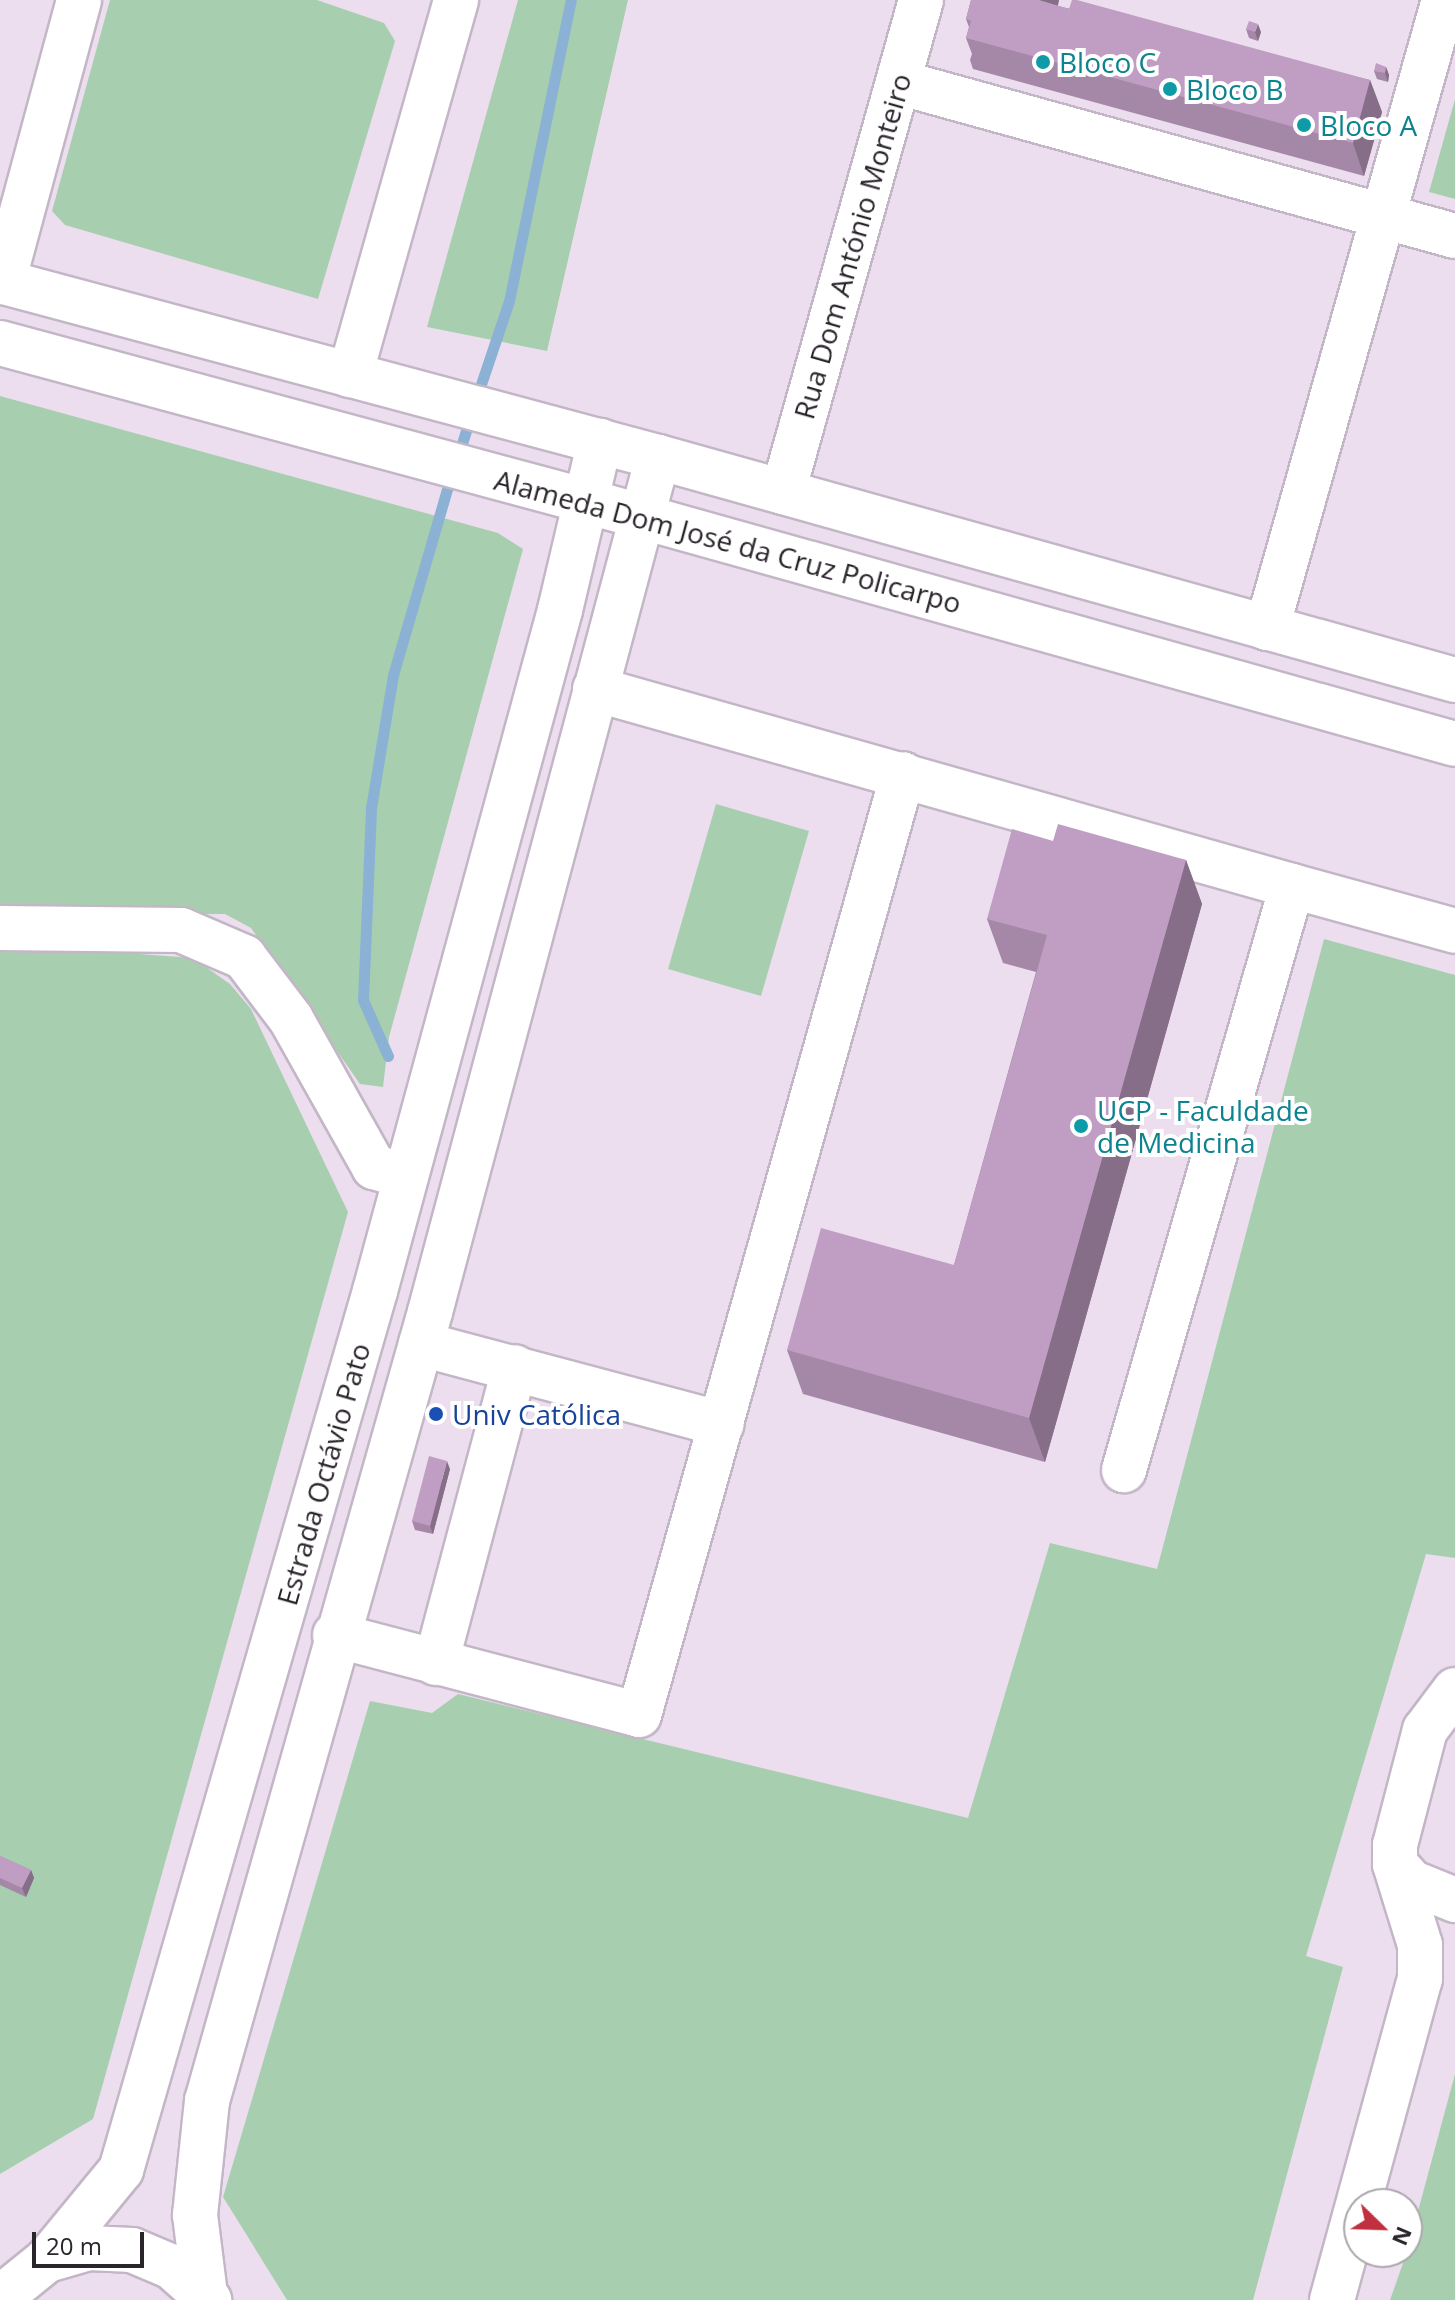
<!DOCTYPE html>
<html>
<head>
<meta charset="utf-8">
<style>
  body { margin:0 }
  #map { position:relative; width:1455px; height:2300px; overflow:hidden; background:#ecdeef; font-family:"Open Sans",sans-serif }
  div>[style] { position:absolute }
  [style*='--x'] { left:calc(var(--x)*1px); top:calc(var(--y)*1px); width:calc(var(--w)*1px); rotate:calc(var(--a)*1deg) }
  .green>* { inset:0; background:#a7cfaf }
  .stream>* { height:11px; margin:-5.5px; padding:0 5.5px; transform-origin:5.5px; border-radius:5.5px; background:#8bb2d4 }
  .roads { filter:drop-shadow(2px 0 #c3b6c6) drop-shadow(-2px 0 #c3b6c6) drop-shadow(0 2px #c3b6c6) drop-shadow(0 -2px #c3b6c6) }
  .minor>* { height:44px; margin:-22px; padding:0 22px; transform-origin:22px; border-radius:22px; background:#fff }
  .wall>* { inset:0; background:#a587a8 }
  .shaded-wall>* { inset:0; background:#866e88 }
  .building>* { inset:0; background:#c09dc3 }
  .dots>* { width:22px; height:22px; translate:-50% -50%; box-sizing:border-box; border:4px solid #fff; border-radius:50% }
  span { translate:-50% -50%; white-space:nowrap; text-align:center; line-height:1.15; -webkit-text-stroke:8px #fff; paint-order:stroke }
  .culture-label { font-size:28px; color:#0d838f }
  .left { translate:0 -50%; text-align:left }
  .street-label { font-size:28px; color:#2a252b }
  .transit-label { font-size:28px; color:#164399 }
  .north { position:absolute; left:1343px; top:2188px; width:80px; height:80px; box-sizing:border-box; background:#fff; border:2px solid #aaa8aa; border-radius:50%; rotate:113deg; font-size:22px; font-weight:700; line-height:32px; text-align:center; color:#2a252b }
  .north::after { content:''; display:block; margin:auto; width:28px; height:36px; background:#c0303e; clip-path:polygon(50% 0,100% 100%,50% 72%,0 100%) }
  .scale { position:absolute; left:32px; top:2232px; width:112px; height:36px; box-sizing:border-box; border:4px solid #2a252b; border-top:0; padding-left:10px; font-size:24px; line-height:28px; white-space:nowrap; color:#2a252b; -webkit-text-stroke:6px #fff; paint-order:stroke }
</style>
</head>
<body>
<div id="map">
  <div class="green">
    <div style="clip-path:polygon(110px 0,317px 0,384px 23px,395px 41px,318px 299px,65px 225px,52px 211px)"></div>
    <div style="clip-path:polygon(518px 0,628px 0,547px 351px,427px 327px)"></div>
    <div style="clip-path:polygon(1455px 99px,1455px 199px,1429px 192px)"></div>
    <div style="clip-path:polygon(0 396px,498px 533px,523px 549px,389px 1037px,383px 1087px,360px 1084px,251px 928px,225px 914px,0 915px)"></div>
    <div style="clip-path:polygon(716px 804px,809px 831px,761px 996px,668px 969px)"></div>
    <div style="clip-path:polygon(1324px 939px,1455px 975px,1455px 1558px,1426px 1554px,1306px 1956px,1343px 1967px,1253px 2300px,287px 2300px,223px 2197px,370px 1701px,432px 1713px,458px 1694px,968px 1818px,1050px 1543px,1157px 1569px)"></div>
    <div style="clip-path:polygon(59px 948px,193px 958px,230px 984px,251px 1009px,348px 1212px,93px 2119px,0 2174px,0 951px)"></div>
    <div style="clip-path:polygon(1455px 2074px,1455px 2300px,1390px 2300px,1407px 2252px)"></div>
  </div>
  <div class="stream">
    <div style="--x:476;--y:399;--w:103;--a:-71.4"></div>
    <div style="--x:509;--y:301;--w:307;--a:-78.4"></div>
    <div style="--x:458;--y:456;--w:43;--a:-72.4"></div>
    <div style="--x:388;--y:1056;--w:61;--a:-114.1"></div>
    <div style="--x:363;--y:1000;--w:192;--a:-87.6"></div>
    <div style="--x:371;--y:808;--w:135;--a:-80.6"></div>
    <div style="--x:393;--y:675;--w:211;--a:-73.8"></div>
  </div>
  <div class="roads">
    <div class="minor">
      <div style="--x:898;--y:82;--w:578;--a:15.46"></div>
      <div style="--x:0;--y:281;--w:681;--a:14.97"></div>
      <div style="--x:658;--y:457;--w:828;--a:15.63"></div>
      <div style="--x:3;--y:282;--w:292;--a:-74.9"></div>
      <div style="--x:0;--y:343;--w:607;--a:15.09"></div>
      <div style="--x:586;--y:501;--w:902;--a:15.62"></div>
      <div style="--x:350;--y:375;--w:390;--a:-74.2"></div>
      <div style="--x:783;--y:492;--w:511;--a:-74.33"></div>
      <div style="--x:1267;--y:628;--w:652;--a:-74.26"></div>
      <div style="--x:595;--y:689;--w:724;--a:15.78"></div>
      <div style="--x:1292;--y:886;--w:608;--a:106.05"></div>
      <div style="--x:1292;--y:886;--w:169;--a:15.4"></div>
      <div style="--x:0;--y:928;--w:181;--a:0.6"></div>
      <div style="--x:181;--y:930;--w:69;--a:23.2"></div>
      <div style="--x:244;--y:957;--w:78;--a:52.8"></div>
      <div style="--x:291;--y:1019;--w:170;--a:60.7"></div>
      <div style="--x:374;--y:1167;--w:33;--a:16"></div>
      <div style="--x:421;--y:1344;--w:311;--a:14.9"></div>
      <div style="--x:335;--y:1635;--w:314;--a:14.7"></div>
      <div style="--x:639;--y:1715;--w:977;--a:-74.33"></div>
      <div style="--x:436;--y:1663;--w:306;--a:-75.1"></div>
      <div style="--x:1395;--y:1864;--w:24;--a:48"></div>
      <div style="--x:1411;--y:1882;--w:48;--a:22.2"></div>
      <div style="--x:47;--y:2260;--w:44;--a:-15.9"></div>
      <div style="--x:89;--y:2248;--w:43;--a:2.7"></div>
      <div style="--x:132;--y:2250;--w:43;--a:23"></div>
      <div style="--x:172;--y:2267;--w:50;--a:41.7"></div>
      <div style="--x:205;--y:2295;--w:81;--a:-97.1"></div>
      <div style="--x:195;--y:2215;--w:115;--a:-84"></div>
      <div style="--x:207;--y:2101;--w:820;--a:-74.22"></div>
      <div style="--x:430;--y:1312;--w:885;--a:-75.07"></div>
      <div style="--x:0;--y:2298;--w:60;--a:-39"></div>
      <div style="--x:47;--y:2260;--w:117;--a:-50.6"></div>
      <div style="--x:121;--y:2170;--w:915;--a:-73.88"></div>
      <div style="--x:375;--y:1291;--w:706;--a:-74.8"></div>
      <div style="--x:560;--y:610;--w:174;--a:-76.7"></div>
      <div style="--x:1332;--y:2300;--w:333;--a:-74.7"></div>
      <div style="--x:1420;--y:1979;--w:34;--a:-90"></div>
      <div style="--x:1420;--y:1945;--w:85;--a:-107.2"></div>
      <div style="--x:1395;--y:1864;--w:19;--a:-90"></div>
      <div style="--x:1395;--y:1845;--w:119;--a:-75.4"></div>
      <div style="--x:1425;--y:1730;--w:50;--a:-53.1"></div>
    </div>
  </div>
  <div class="wall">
    <div style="clip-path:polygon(971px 0,1059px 0,1058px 6px,1370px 80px,1382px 112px,1364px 176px,973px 69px,970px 60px,972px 54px,966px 38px,969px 27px,966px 19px)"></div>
    <div style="clip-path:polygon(1246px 29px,1261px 32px,1258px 41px,1249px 38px)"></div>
    <div style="clip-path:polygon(1386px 67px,1389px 75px,1388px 82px,1377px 79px,1374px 71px)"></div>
    <div style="clip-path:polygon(1053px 841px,1186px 860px,1202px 904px,1045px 1462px,803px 1394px,787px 1350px,954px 1265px,1036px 972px,1003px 963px,987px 919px)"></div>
    <div style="clip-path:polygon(450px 1469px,433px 1534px,415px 1530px,412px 1521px)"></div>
    <div style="clip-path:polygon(0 1856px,31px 1870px,34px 1878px,26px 1897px,0 1885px)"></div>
  </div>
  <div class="shaded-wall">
    <div style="clip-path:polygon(1039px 0,1059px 0,1050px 33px)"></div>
    <div style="clip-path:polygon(1258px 24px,1261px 32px,1258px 41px,1255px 32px)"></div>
    <div style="clip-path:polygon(1386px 67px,1389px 75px,1388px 82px,1385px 73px)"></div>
    <div style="clip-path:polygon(1370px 80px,1382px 112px,1364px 176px,1353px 143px)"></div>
    <div style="clip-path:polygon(1186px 860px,1202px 904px,1045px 1462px,1029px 1418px)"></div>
    <div style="clip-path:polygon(447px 1461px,450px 1469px,433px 1534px,430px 1526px)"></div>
    <div style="clip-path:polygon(31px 1870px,34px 1878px,26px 1897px,22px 1888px)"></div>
  </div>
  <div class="building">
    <div style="clip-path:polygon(971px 0,1039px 0,1069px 9px,1072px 0,1077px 0,1370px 80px,1353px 143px,966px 38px,971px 21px,966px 19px)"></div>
    <div style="clip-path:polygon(1249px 21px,1258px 24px,1255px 32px,1246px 29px)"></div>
    <div style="clip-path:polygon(1376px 63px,1386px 67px,1385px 73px,1374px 71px)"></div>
    <div style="clip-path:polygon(1058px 824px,1186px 860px,1029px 1418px,787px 1350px,821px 1228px,954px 1265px,1047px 935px,987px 919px,1012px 829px,1053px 841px)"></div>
    <div style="clip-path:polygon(429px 1456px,447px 1461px,430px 1526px,412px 1521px)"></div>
    <div style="clip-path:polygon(0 1856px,31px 1870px,22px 1888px,0 1878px)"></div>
  </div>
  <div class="dots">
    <div style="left:1043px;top:62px;background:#0f9aa8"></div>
    <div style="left:1170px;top:89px;background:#0f9aa8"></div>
    <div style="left:1304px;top:125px;background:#0f9aa8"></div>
    <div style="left:1081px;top:1126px;background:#0f9aa8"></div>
    <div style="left:436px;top:1414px;background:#1a4fb4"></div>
  </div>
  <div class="culture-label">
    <span class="left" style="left:1059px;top:62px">Bloco C</span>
    <span class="left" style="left:1186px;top:89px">Bloco B</span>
    <span class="left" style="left:1320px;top:125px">Bloco A</span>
    <span class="left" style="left:1097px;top:1126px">UCP - Faculdade<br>de Medicina</span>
  </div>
  <div class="street-label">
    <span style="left:852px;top:246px;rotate:-74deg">Rua Dom António Monteiro</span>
    <span style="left:728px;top:541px;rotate:15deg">Alameda Dom José da Cruz Policarpo</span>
    <span style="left:323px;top:1474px;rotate:-74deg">Estrada Octávio Pato</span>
  </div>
  <div class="transit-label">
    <span class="left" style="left:452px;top:1414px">Univ Católica</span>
  </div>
  <div class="north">N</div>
  <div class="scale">20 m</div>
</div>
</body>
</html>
